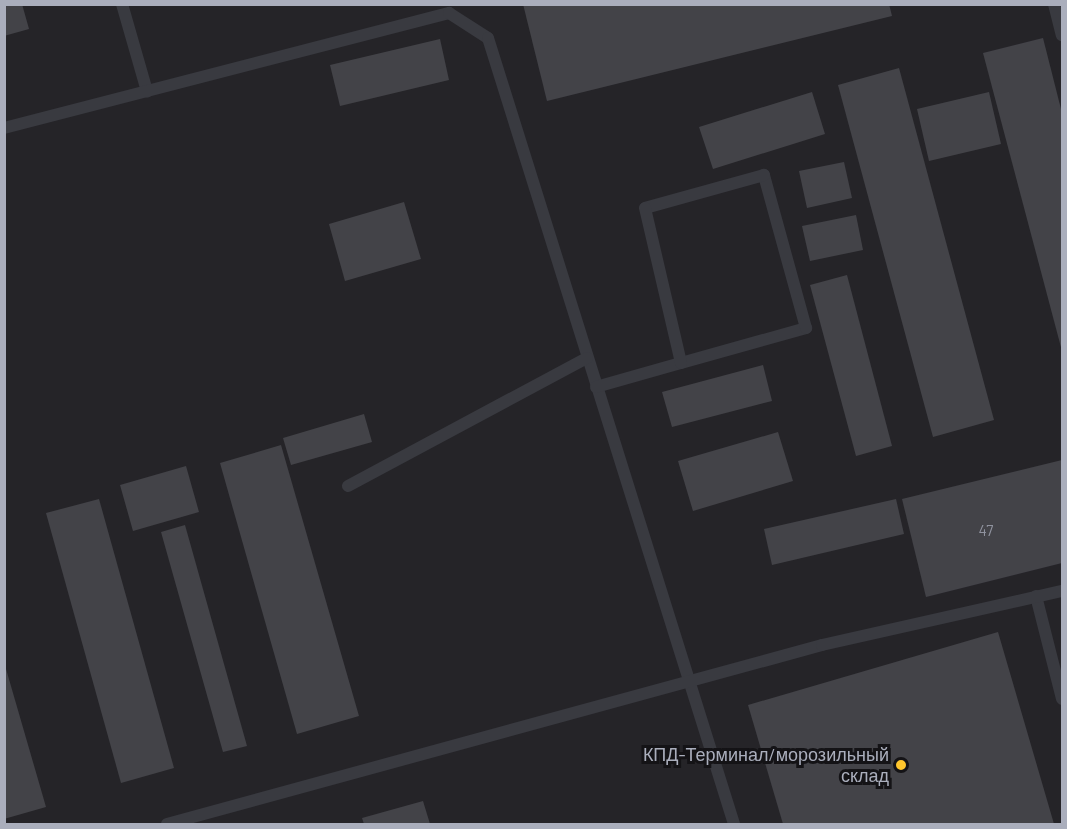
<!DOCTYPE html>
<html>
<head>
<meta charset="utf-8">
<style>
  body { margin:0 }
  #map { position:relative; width:1067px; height:829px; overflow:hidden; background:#19191b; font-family:Barlow,sans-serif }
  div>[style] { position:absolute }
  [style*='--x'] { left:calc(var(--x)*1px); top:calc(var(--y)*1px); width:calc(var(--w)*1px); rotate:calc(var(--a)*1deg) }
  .built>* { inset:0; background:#252428 }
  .building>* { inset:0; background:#434348 }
  .service>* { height:12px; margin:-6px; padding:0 6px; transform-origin:6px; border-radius:6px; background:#393a40 }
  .dots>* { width:16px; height:16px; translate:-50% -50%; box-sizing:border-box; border:3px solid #141316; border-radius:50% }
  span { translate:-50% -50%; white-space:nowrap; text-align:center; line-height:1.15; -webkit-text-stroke:6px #141316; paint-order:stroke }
  .number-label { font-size:15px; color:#90939f }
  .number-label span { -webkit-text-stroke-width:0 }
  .poi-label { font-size:18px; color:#aaaebc }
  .right { translate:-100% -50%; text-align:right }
  .frame { position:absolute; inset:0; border:6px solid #aaaebc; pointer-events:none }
</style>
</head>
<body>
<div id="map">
  <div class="built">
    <div style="clip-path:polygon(5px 5px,1062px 5px,1062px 824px,5px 824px)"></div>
  </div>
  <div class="building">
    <div style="clip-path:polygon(4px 4px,22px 4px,29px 29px,4px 36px)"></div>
    <div style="clip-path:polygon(523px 4px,889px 4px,892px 16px,547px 101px)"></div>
    <div style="clip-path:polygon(1043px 38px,1062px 113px,1062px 351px,983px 53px)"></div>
    <div style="clip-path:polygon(440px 39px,449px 80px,340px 106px,330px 65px)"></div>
    <div style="clip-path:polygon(899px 68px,994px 420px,933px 437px,838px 85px)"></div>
    <div style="clip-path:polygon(812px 92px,825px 134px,713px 169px,699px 127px)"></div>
    <div style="clip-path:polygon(989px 92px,1001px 144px,929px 161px,917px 109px)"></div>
    <div style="clip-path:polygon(844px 162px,852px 198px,807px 208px,799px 171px)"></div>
    <div style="clip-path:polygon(404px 202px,421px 259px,345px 281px,329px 224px)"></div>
    <div style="clip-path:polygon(856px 215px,863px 250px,810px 261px,802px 226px)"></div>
    <div style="clip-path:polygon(847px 275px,892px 446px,856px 456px,810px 285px)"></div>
    <div style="clip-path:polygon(763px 365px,772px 401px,672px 427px,662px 392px)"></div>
    <div style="clip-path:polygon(364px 414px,372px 442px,291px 465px,283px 438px)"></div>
    <div style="clip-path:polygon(778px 432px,793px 481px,693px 511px,678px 461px)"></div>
    <div style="clip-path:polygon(281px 445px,359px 716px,297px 734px,220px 463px)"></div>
    <div style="clip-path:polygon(1062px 460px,1062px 563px,926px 597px,902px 499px)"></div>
    <div style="clip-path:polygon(186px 466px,199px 512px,133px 531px,120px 485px)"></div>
    <div style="clip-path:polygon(99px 499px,174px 768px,121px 783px,46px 513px)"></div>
    <div style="clip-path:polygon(896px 499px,904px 534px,772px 565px,764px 529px)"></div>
    <div style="clip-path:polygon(185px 525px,247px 746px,223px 752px,161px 532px)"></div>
    <div style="clip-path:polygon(998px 632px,1054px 824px,783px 824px,748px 705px)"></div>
    <div style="clip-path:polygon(4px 662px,46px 807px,4px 819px)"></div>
    <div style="clip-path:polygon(423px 801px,430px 824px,364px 824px,362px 818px)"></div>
  </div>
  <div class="service">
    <div style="--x:122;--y:4;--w:91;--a:74"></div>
    <div style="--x:1054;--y:4;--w:32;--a:76"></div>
    <div style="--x:4;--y:128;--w:460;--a:-14.5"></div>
    <div style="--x:449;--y:13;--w:46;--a:32.7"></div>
    <div style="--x:488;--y:38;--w:824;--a:72.62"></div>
    <div style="--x:596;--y:387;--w:88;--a:-15.8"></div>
    <div style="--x:681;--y:363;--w:130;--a:-15.6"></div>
    <div style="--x:806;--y:328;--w:159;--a:-105.4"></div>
    <div style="--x:764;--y:175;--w:123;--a:164.5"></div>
    <div style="--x:645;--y:208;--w:159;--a:76.9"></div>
    <div style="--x:348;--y:486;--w:271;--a:-28.2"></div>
    <div style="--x:1036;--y:596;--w:106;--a:75.8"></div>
    <div style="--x:167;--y:824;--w:679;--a:-15.28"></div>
    <div style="--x:822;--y:645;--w:246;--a:-12.7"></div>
  </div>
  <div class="dots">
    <div style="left:901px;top:765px;background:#ffc62d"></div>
  </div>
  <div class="number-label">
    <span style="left:986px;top:531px">47</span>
  </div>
  <div class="poi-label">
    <span class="right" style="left:889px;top:765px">КПД-Терминал/морозильный<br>склад</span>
  </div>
  <div class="frame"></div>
</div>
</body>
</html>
